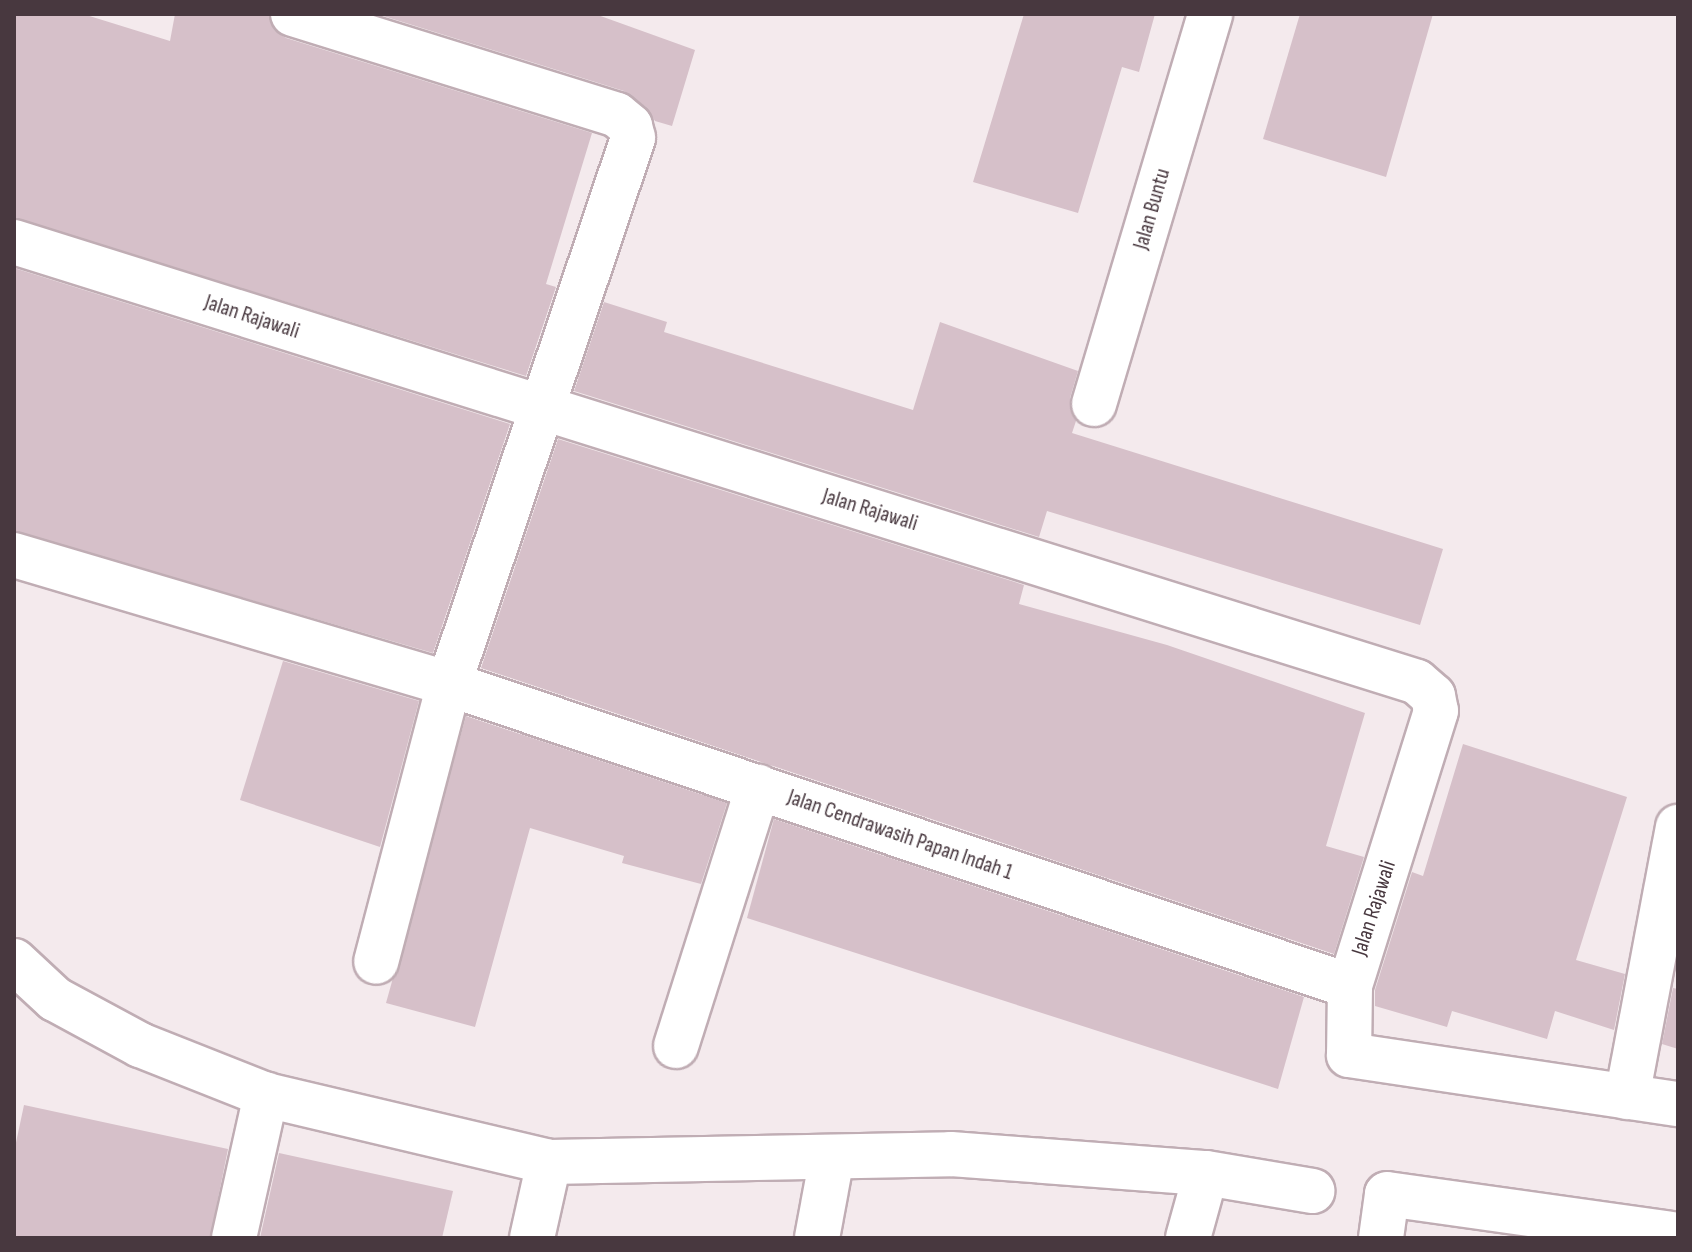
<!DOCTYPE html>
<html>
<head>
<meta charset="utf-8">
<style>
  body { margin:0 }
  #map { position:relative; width:1692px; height:1252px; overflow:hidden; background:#f4eaed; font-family:"Sofia Sans Condensed",sans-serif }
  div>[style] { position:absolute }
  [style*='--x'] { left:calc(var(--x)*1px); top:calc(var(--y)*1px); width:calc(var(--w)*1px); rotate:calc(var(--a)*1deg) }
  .building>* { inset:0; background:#d6c0c9 }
  .roads { filter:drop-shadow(2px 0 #c0adb4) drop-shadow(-2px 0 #c0adb4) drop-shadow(0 2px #c0adb4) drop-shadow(0 -2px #c0adb4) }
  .street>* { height:44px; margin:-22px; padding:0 22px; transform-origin:22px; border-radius:22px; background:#fff }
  span { translate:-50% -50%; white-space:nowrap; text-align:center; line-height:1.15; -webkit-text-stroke:6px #fff; paint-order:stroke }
  .street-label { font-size:22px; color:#48383f }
  .frame { position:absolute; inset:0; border:16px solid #48383f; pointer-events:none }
</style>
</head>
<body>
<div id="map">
  <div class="building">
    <div style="clip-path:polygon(14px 14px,83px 14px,170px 41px,175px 14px,269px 14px,274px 30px,286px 38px,592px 133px,546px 284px,556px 287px,526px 376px,14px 218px)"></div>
    <div style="clip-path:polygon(377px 14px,595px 14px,695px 50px,672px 126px,655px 121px,646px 107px,624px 91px)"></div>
    <div style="clip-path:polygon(1024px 14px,1155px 14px,1139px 72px,1122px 67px,1078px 213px,973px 182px)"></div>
    <div style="clip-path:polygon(1300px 14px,1433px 14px,1386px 177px,1263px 139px)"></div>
    <div style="clip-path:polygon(14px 268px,510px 424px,433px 653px,14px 531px)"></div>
    <div style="clip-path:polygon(604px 302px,667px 322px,664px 332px,913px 410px,940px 322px,1078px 371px,1070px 398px,1076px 421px,1072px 433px,1443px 549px,1420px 625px,1047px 511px,1039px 537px,574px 391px)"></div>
    <div style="clip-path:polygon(558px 439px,1024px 585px,1019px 604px,1167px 645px,1365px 713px,1326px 846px,1364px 857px,1334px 954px,481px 668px)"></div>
    <div style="clip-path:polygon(283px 661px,419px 701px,380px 847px,240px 800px)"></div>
    <div style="clip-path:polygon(466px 716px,727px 803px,701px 884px,622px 863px,624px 856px,530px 828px,475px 1027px,386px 1003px)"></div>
    <div style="clip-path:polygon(1463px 744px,1627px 797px,1576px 960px,1625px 974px,1614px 1030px,1555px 1011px,1547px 1039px,1452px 1011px,1447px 1027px,1375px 1006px,1375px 990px,1412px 872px,1423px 876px)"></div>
    <div style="clip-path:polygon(774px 819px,1304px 997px,1278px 1089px,747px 918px)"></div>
    <div style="clip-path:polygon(1673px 988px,1678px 989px,1678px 1049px,1662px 1044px)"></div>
    <div style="clip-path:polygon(24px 1105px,228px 1149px,210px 1238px,14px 1238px,14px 1152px)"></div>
    <div style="clip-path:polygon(279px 1153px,453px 1191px,442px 1238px,260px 1238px)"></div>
  </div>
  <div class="roads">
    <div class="street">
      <div style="--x:293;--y:14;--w:339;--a:17.3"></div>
      <div style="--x:617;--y:115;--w:17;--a:40"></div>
      <div style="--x:630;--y:126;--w:12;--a:76"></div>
      <div style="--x:633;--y:138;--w:576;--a:108.62"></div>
      <div style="--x:449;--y:684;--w:287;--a:104.7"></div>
      <div style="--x:14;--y:242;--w:1470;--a:17.41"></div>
      <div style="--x:1417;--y:682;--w:21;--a:41"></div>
      <div style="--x:1433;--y:696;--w:15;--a:79"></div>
      <div style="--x:1436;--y:711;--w:288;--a:107.4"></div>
      <div style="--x:1350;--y:986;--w:69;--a:90.8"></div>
      <div style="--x:1349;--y:1055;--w:333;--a:8.5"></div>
      <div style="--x:1094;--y:404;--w:407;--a:-73.4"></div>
      <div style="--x:14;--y:555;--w:454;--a:16.5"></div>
      <div style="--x:449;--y:684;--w:950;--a:18.53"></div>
      <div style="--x:14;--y:961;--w:56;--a:42.8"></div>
      <div style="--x:55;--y:999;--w:97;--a:28.4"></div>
      <div style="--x:140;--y:1045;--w:136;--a:21.6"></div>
      <div style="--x:266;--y:1095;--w:291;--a:13.3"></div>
      <div style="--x:549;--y:1162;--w:402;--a:-1.1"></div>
      <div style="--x:951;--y:1154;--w:256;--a:4.3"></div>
      <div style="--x:1206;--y:1173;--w:108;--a:9.6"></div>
      <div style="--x:676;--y:1046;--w:272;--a:-72.4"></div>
      <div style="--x:1627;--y:1097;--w:275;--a:-79.3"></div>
      <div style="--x:234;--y:1238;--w:147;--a:-77.4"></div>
      <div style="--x:532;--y:1238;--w:78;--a:-77.4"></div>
      <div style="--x:817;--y:1238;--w:82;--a:-79.5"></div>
      <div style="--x:1188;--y:1238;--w:67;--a:-74.5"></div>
      <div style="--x:1381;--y:1238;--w:44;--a:-82.2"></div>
      <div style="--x:1387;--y:1194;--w:294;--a:8"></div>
    </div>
  </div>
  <div class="street-label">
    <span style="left:1152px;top:209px;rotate:-74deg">Jalan Buntu</span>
    <span style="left:252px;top:317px;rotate:18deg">Jalan Rajawali</span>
    <span style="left:870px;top:510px;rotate:17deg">Jalan Rajawali</span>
    <span style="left:900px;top:835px;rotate:19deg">Jalan Cendrawasih Papan Indah 1</span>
    <span style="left:1374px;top:908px;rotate:-72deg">Jalan Rajawali</span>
  </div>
  <div class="frame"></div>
</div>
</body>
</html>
